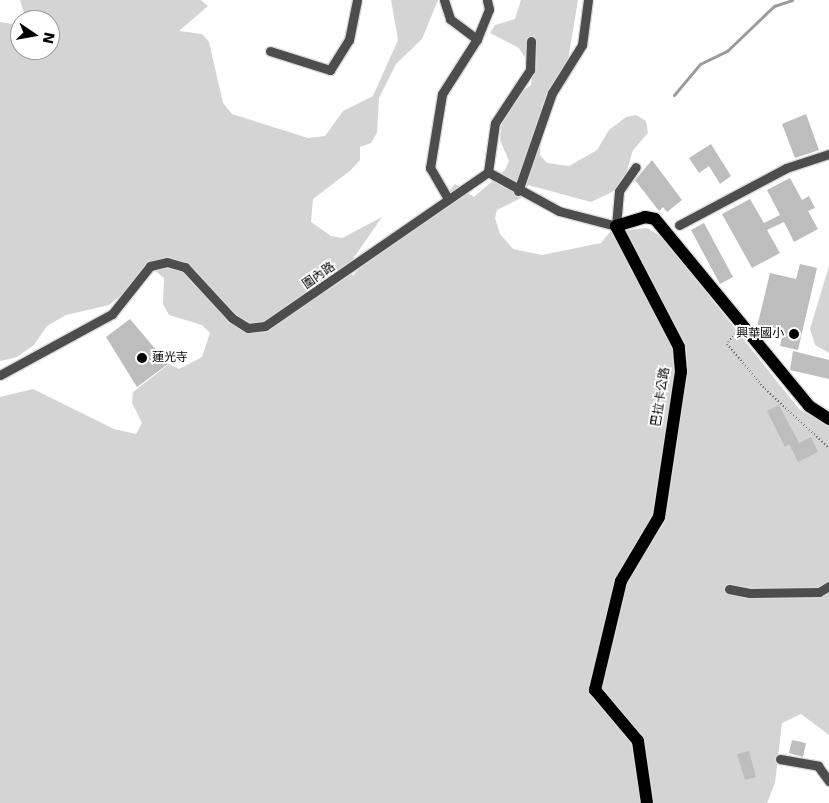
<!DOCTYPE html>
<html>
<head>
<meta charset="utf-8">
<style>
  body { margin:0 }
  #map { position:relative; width:829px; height:803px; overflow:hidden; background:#fff; font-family:"DejaVu Sans","Noto Sans TC",sans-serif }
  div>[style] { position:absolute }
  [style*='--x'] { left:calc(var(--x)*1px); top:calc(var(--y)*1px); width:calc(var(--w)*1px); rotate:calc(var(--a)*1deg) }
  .green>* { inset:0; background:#d4d4d4 }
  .stream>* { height:3px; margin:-1.5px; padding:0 1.5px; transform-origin:1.5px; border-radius:1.5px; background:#9b9b9b }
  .building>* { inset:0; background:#bdbdbd }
  .path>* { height:2px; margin-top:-1px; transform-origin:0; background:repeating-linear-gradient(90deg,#6f6f6f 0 1px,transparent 0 3.5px) }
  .roads { filter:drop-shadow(1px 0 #dbdbdb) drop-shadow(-1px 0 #dbdbdb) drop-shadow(0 1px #dbdbdb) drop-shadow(0 -1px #dbdbdb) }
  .minor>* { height:9px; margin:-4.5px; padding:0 4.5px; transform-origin:4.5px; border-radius:4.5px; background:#4d4d4d }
  .major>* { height:12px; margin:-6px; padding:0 6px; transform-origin:6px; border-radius:6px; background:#000 }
  .dots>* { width:14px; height:14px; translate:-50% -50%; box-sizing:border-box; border:2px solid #fff; border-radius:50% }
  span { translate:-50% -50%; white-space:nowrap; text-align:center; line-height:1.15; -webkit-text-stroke:4px #fff; paint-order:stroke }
  .street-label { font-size:12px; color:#000 }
  .poi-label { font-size:12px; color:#000 }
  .right { translate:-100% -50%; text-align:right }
  .left { translate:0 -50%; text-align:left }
  .north { position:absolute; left:10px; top:10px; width:50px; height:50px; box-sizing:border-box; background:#fff; border:1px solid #999; border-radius:50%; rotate:102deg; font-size:14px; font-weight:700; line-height:20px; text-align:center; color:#000 }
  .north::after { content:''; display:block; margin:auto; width:18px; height:22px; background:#000; clip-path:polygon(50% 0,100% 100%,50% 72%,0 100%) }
</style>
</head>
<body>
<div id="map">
  <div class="green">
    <div style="clip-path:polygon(20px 0,201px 0,208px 6px,179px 31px,202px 34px,209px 42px,223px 103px,232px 114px,308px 138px,325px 136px,343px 111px,373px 96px,398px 40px,391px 0,438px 0,422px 39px,396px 64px,379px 98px,377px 133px,371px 143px,360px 147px,360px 160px,351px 170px,313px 199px,311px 222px,331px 236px,342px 238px,382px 217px,348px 266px,353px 276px,366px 260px,429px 217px,455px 184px,474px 197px,505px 170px,509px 161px,500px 140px,502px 116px,516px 96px,531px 85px,533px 70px,519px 48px,490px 33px,495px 25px,515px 19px,521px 0,578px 0,567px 66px,542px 104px,540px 155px,547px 163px,569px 166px,597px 150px,609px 130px,626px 117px,636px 115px,646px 121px,648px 133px,633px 150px,623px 184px,612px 192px,591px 202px,528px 185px,521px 198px,497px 210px,495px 218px,500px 234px,513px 249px,542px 255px,601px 243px,610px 232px,647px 228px,662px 237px,799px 409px,829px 426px,829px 735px,801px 714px,782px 723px,775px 783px,767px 803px,0 803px,0 397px,33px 389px,114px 429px,136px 434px,142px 423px,132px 403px,133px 392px,169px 364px,179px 369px,202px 357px,210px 333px,202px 325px,169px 315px,163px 304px,164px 278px,153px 269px,109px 305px,66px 315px,47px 326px,34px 345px,17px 357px,0 361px,0 22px,20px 25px,20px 50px,50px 50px,50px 20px,26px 20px)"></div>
    <div style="clip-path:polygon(829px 266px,829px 353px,815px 345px,810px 329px)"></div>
  </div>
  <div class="stream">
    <div style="--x:674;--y:95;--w:40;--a:-50"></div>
    <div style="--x:700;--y:64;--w:30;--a:-26"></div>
    <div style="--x:727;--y:51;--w:65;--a:-43.8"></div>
    <div style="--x:774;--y:6;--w:19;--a:-18"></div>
  </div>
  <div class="building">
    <div style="clip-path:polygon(806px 114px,819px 150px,795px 158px,782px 124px)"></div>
    <div style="clip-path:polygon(711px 144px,731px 176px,720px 184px,709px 166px,699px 173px,689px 158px)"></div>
    <div style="clip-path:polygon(652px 160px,682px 200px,667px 212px,663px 207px,659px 211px,635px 180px)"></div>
    <div style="clip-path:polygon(790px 178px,802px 200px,809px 196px,815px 208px,808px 211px,818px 229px,794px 242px,784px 222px,767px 230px,780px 253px,752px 268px,722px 214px,750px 199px,764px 223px,780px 215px,767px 190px)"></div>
    <div style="clip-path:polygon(704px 223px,733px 277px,720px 284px,691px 230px)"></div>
    <div style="clip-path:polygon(800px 264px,817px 268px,798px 350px,780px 346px,783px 333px,757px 327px,770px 273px,796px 279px)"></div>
    <div style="clip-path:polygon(130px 319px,168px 364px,137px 387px,106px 337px)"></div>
    <div style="clip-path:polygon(793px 351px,829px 360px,829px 379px,790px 370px)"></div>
    <div style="clip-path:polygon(779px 405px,799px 443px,811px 437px,818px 452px,798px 462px,789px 444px,785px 447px,767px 411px)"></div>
    <div style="clip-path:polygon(792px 740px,806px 743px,803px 757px,789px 753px)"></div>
    <div style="clip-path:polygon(749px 751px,756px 777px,745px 780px,737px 754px)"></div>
  </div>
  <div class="path">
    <div style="--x:735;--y:333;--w:14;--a:126"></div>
    <div style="--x:727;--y:344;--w:59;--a:49.8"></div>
    <div style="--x:765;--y:389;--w:87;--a:42.7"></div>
  </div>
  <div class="roads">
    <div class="minor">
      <div style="--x:444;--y:0;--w:20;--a:72"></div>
      <div style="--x:450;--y:19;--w:34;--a:37"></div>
      <div style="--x:270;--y:51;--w:63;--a:17.6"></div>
      <div style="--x:330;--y:70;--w:36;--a:-58"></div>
      <div style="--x:349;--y:40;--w:41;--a:-78.7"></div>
      <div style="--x:488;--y:172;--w:49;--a:-81.9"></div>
      <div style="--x:495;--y:123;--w:64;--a:-56.6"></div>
      <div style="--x:530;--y:70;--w:29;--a:-88"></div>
      <div style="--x:518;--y:191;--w:104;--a:-70.9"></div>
      <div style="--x:552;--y:93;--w:57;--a:-58"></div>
      <div style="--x:582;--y:45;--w:45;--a:-82.4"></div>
      <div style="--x:447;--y:197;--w:34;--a:-120"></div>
      <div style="--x:430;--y:168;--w:75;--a:-80.8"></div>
      <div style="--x:442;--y:94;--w:65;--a:-57.5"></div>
      <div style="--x:477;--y:39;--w:32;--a:-68"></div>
      <div style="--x:489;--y:9;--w:9;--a:-103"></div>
      <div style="--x:679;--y:225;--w:121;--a:-28"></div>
      <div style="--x:786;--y:168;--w:45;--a:-18"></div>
      <div style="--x:0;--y:375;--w:128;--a:-28.6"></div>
      <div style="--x:112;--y:314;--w:61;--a:-51.6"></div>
      <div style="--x:150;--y:266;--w:17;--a:-13"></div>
      <div style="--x:167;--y:262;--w:19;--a:16"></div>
      <div style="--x:185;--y:267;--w:69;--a:47.3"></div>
      <div style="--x:232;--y:318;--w:19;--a:32"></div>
      <div style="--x:248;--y:328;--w:17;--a:-7"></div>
      <div style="--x:265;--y:326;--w:271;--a:-34.6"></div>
      <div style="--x:488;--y:172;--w:81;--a:28.8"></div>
      <div style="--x:559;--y:211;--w:59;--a:14.7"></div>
      <div style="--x:616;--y:226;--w:35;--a:-85"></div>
      <div style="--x:619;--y:191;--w:29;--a:-55"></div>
      <div style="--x:729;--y:589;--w:21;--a:11"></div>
      <div style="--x:750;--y:593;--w:69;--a:-0.8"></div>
      <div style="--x:819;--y:592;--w:12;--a:-31"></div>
      <div style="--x:780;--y:759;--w:39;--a:10"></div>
      <div style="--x:818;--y:766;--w:19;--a:54"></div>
    </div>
    <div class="major">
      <div style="--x:647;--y:803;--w:63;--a:-98.3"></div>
      <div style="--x:638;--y:741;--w:67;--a:-130.1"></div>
      <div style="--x:595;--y:690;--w:112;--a:-76.6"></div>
      <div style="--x:621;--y:581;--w:74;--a:-59.3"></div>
      <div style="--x:659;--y:517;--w:147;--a:-81.4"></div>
      <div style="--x:681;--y:372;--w:25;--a:-95"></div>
      <div style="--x:679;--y:347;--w:136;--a:-117.5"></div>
      <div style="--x:616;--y:226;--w:30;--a:-17"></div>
      <div style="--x:645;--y:217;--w:10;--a:11"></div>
      <div style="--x:655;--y:219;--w:242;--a:50.5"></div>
      <div style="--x:809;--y:406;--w:24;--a:33"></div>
    </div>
  </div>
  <div class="dots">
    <div style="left:794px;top:334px;background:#000"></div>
    <div style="left:142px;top:358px;background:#000"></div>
  </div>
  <div class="street-label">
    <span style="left:319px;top:276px;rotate:-35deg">圍內路</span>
    <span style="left:661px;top:397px;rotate:-81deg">巴拉卡公路</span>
  </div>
  <div class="poi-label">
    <span class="right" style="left:784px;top:334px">興華國小</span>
    <span class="left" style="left:152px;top:358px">蓮光寺</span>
  </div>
  <div class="north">N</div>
</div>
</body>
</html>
